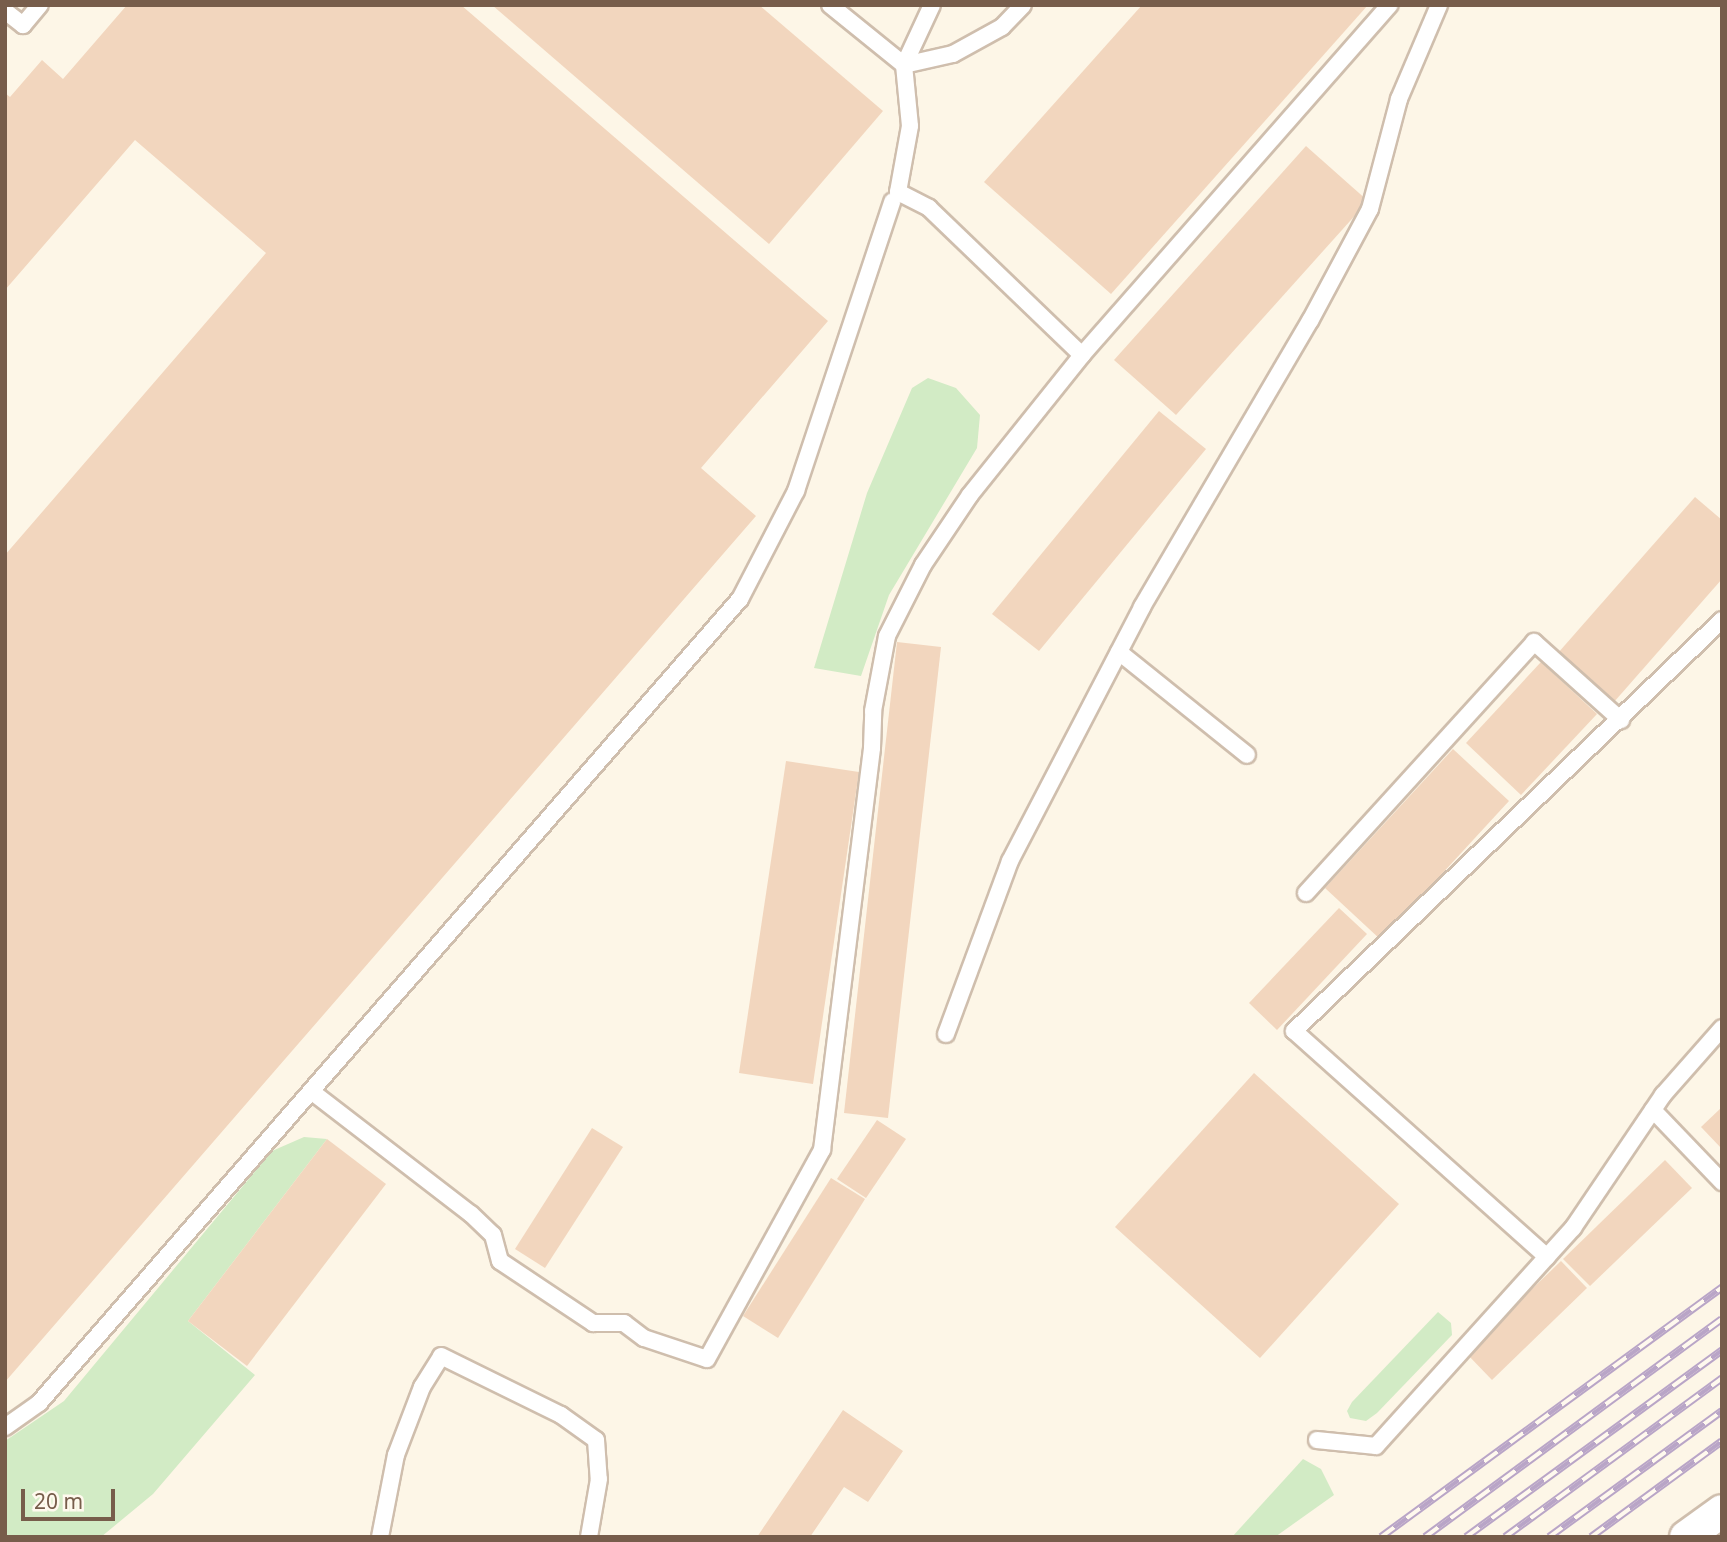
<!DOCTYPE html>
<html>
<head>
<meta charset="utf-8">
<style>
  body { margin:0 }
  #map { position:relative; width:1727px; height:1542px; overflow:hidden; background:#fdf6e7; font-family:"Noto Sans",sans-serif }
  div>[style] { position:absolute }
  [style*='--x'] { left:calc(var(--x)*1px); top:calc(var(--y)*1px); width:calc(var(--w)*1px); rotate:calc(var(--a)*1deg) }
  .green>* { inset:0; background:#d2ebc5 }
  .building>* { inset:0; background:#f2d6be }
  .roads { filter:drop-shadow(2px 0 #cfbead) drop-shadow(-2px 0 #cfbead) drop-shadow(0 2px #cfbead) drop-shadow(0 -2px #cfbead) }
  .service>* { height:16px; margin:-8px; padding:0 8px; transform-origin:8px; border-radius:8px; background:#fff }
  .minor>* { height:32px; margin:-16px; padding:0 16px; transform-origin:16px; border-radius:16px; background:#fff }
  .rail>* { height:8px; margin-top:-4px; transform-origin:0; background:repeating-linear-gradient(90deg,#fff9ee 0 16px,#b9a5c7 0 32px); box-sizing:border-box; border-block:2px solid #b9a5c7 }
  span { translate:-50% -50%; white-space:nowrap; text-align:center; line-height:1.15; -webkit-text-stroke:6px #fff9ee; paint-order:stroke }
  .frame { position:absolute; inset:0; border:7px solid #775d4b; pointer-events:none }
  .scale { position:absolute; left:21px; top:1489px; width:94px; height:32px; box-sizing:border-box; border:4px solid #775d4b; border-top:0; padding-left:9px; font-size:21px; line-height:24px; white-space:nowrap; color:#775d4b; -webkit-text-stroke:5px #fff9ee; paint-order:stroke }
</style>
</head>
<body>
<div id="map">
  <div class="green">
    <div style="clip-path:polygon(928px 378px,956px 388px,980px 415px,977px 448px,889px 595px,861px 676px,814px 668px,867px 493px,912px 388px)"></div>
    <div style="clip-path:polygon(304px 1137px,327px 1139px,188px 1321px,255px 1375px,153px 1494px,101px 1537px,5px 1537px,5px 1441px,64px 1401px,272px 1151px)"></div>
    <div style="clip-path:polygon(1438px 1312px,1451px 1323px,1452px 1335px,1377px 1413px,1366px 1421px,1350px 1418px,1347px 1411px,1352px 1402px)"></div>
    <div style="clip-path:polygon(1303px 1459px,1321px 1469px,1334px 1495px,1275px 1537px,1232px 1537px)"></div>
  </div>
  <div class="building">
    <div style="clip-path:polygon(127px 5px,461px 5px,828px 321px,701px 468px,756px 516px,5px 1382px,5px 555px,266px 253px,135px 140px,5px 290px,5px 93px,10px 97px,42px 60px,63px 79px)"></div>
    <div style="clip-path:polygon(492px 5px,759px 5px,883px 111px,769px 244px)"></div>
    <div style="clip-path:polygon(1142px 5px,1368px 5px,1111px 294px,984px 182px)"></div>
    <div style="clip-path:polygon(1306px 146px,1368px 201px,1176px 415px,1114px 360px)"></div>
    <div style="clip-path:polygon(1159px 411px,1206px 449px,1039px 651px,992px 614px)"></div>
    <div style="clip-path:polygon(1695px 497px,1722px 520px,1722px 579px,1614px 702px,1558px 653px)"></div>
    <div style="clip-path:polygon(897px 642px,941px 647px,888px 1118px,844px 1113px)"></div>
    <div style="clip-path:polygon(1541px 662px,1597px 714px,1521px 795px,1466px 743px)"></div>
    <div style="clip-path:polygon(1453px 749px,1509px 801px,1381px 940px,1325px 888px)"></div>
    <div style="clip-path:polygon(786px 761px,859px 772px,813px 1084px,739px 1073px)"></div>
    <div style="clip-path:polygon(1339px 908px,1367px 934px,1277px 1030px,1249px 1003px)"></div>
    <div style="clip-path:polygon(1254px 1073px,1399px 1204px,1260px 1358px,1115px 1227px)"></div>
    <div style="clip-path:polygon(1722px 1107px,1722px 1149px,1701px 1127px)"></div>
    <div style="clip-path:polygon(877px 1120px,906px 1139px,866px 1198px,837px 1179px)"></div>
    <div style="clip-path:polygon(592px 1128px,623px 1147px,545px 1268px,515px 1249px)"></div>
    <div style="clip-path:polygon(327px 1139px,386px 1184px,247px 1366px,188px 1321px)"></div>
    <div style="clip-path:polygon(1665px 1160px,1692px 1188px,1590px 1286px,1563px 1259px)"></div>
    <div style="clip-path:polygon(831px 1178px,865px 1199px,778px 1338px,743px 1316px)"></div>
    <div style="clip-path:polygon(1561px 1261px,1587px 1288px,1492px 1380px,1466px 1353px)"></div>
    <div style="clip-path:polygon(843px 1410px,903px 1451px,868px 1502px,844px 1487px,810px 1537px,757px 1537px)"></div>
  </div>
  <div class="roads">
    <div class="service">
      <div style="--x:830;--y:5;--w:95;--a:39"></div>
      <div style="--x:904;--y:65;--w:61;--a:84.4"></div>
      <div style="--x:910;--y:126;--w:67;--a:100.3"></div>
      <div style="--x:898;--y:192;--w:35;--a:27"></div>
      <div style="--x:929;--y:208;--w:212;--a:43.9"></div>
      <div style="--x:1082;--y:355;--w:466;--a:-48.7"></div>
      <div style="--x:932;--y:5;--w:66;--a:115"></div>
      <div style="--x:904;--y:65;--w:50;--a:-12.7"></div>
      <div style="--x:953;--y:54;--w:56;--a:-28.9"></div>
      <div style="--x:1002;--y:27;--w:30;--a:-46"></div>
      <div style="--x:5;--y:11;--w:23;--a:38"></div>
      <div style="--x:23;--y:25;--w:26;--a:-50"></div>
      <div style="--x:1119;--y:652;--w:164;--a:38.8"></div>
      <div style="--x:1306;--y:893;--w:339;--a:-47.7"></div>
      <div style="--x:1534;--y:642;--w:117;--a:41.9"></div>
      <div style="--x:946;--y:1034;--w:184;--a:-69.7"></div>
      <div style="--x:1010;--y:861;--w:286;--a:-62.5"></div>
      <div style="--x:1142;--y:607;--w:332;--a:-59.6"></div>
      <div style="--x:1310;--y:321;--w:127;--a:-61.8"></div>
      <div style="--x:1370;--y:209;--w:114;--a:-75.2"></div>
      <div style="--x:1399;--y:99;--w:102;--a:-66.9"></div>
      <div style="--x:311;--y:1091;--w:202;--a:37.6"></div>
      <div style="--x:471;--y:1214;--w:30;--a:44"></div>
      <div style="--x:493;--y:1235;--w:27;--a:75"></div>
      <div style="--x:500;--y:1261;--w:112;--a:33.7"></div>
      <div style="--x:593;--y:1323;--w:31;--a:0"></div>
      <div style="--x:624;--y:1323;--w:25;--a:37"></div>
      <div style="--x:644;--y:1338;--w:66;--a:18.4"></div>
      <div style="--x:707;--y:1359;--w:239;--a:-61.2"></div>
      <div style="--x:822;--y:1150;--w:405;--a:-82.9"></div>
      <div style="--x:872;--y:748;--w:37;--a:-88"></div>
      <div style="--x:873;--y:711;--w:76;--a:-79.4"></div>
      <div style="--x:887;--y:636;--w:80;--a:-63.1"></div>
      <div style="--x:923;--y:565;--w:84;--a:-56.1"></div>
      <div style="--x:970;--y:495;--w:179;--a:-51.3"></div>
      <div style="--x:1653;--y:1110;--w:100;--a:46.2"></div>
      <div style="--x:1547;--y:1257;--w:339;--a:-138.2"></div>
      <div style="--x:1294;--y:1031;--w:593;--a:-43.84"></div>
      <div style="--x:5;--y:1427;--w:42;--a:-35.2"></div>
      <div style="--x:39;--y:1403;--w:1067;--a:-48.92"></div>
      <div style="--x:740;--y:599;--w:122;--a:-62.6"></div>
      <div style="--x:796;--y:491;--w:305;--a:-71.6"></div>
      <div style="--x:1317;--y:1440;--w:59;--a:5.8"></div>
      <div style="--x:1376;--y:1446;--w:294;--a:-47.9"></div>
      <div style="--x:1573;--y:1228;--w:161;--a:-55.9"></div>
      <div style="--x:1663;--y:1095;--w:89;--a:-48.6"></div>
      <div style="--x:380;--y:1537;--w:84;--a:-79"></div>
      <div style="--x:396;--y:1455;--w:73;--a:-69.1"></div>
      <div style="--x:422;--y:1387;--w:36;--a:-58"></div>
      <div style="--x:441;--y:1356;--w:134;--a:26.2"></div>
      <div style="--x:561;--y:1415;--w:43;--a:35.5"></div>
      <div style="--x:596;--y:1440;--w:39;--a:86"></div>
      <div style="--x:599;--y:1479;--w:59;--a:99.8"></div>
    </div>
    <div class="minor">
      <div style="--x:1686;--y:1537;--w:44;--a:-35.8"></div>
    </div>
  </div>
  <div class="rail">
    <div style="--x:1381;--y:1537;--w:423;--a:-36.2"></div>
    <div style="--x:1425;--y:1537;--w:368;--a:-36.3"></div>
    <div style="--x:1466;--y:1537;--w:317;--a:-36.1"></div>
    <div style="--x:1505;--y:1537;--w:269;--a:-36.2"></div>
    <div style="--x:1549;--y:1537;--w:214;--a:-36.1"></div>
    <div style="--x:1591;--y:1537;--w:162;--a:-36.2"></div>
  </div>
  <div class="frame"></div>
  <div class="scale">20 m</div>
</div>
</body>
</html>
